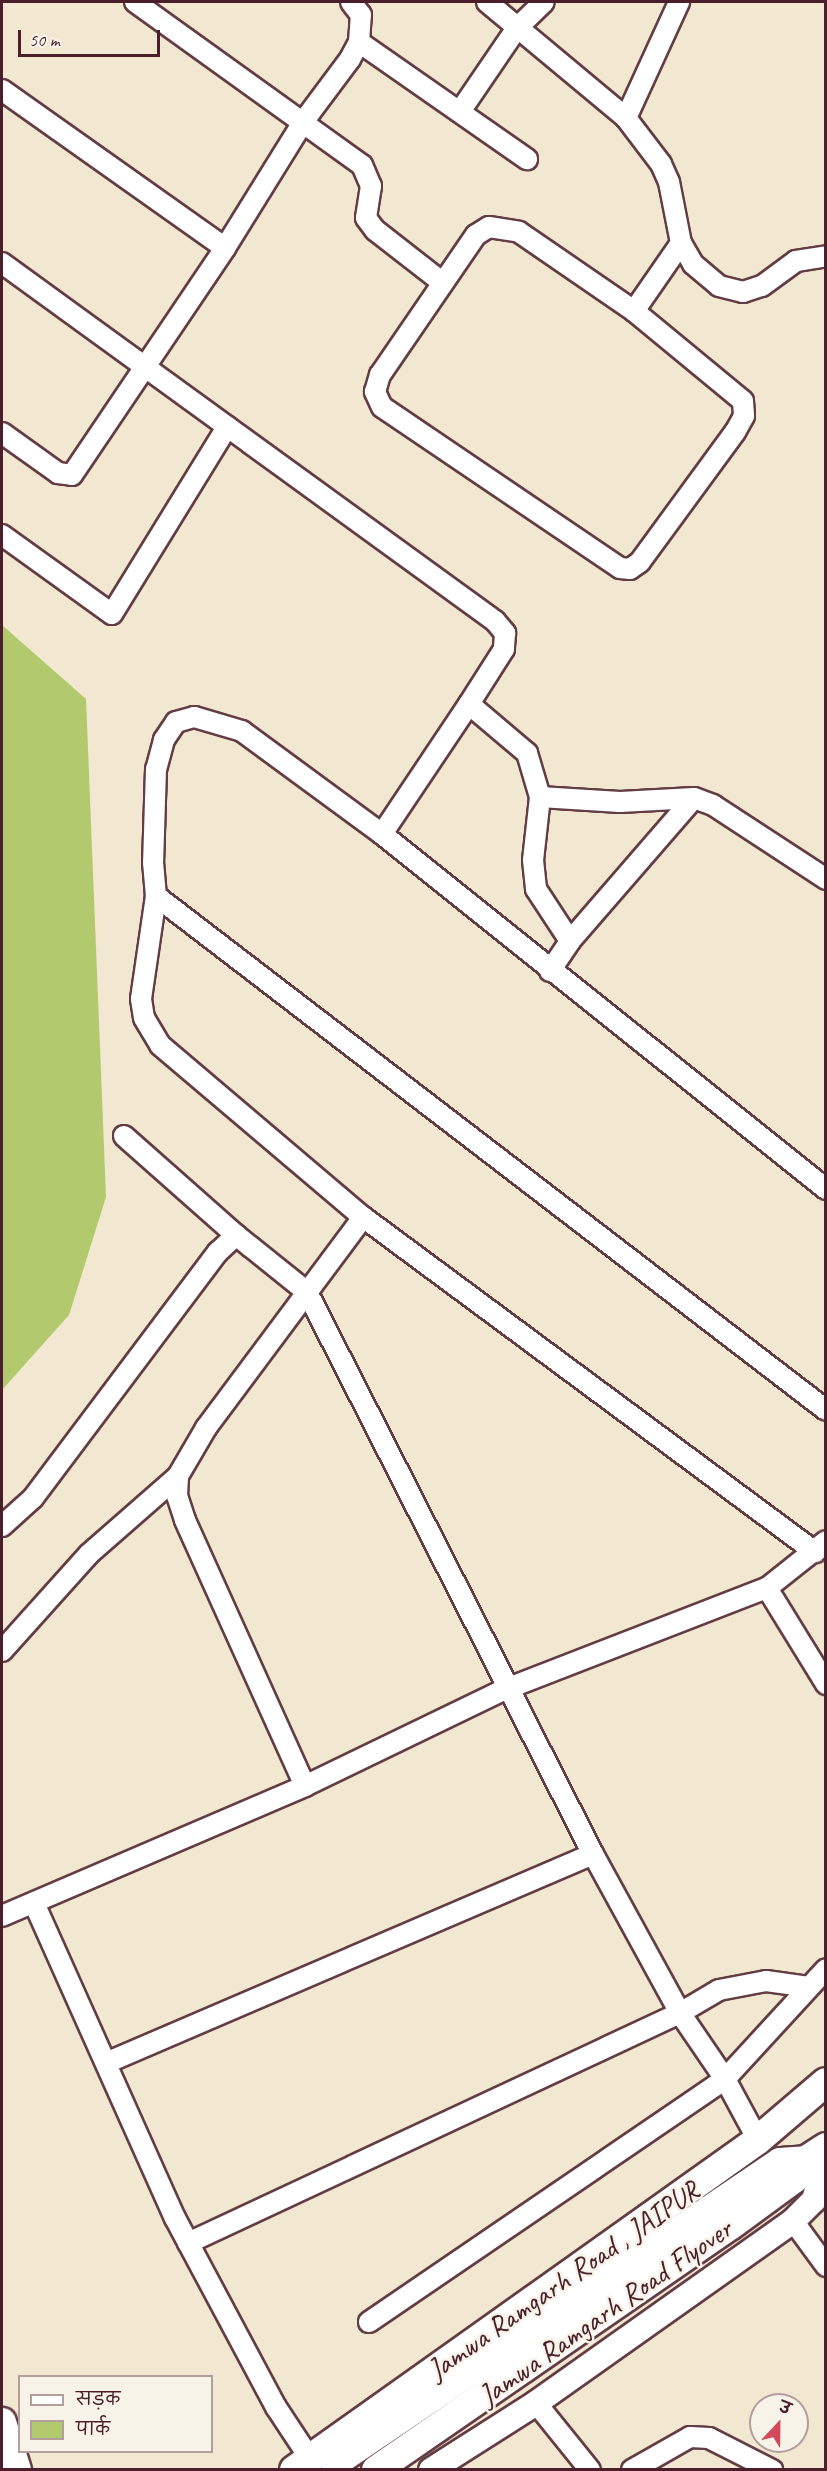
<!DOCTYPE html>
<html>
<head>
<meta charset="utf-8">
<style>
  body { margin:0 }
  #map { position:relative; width:827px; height:2471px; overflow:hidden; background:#f2e7d0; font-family:Caveat,"Playpen Sans Deva",sans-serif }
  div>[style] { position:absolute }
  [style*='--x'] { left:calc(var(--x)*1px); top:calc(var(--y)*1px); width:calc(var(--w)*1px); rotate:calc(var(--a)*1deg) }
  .green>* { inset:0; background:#b3c96e }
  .roads { filter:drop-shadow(2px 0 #633d44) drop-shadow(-2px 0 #633d44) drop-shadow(0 2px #633d44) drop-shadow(0 -2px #633d44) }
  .minor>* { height:20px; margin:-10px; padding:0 10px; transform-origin:10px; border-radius:10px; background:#fff }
  .major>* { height:24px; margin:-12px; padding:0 12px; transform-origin:12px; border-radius:12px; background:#fff }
  .highway>* { height:28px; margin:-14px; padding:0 14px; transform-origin:14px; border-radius:14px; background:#fff }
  span { translate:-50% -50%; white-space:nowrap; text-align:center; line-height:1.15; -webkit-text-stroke:5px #f7f3e8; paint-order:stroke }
  .street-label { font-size:30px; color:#4a1f2b }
  .frame { position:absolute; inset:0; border:3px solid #4a1f2b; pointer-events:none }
  .legend { position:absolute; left:18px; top:2375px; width:195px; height:78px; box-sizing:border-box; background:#f7f3e8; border:2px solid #b29e9c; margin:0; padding:8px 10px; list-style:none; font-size:18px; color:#4a1f2b }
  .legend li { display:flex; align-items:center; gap:12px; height:30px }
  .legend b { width:30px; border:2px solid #b29e9c }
  .north { position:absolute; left:749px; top:2393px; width:60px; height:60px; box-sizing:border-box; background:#f7f3e8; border:2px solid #b29e9c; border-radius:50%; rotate:22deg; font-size:16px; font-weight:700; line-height:24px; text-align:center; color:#4a1f2b }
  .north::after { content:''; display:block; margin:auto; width:21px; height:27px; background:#d1495b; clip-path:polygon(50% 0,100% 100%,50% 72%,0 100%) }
  .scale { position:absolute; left:18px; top:30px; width:142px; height:27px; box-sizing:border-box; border:3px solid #4a1f2b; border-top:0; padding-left:8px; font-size:18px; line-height:21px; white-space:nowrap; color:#4a1f2b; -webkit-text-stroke:4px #f7f3e8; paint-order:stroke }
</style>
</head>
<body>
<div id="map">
  <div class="green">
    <div style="clip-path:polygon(2px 625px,86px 699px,106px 1197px,69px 1315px,2px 1390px)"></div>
  </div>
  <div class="roads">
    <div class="minor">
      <div style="--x:135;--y:2;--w:279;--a:35.7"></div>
      <div style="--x:362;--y:165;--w:23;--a:67"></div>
      <div style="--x:371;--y:186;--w:32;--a:99"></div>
      <div style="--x:366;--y:218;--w:15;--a:53"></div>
      <div style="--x:375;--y:230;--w:86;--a:37.9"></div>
      <div style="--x:487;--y:2;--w:181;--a:39.8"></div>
      <div style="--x:626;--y:118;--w:58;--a:52.7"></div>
      <div style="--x:661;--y:164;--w:20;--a:66"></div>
      <div style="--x:669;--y:182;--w:62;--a:78.9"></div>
      <div style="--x:681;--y:243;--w:24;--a:60"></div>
      <div style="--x:693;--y:264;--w:34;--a:40"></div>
      <div style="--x:719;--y:286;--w:25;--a:14"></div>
      <div style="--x:743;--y:292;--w:20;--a:-18"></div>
      <div style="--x:762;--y:286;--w:42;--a:-36.3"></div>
      <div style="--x:796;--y:261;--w:30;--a:-9"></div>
      <div style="--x:359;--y:42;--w:205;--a:34.9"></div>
      <div style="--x:2;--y:90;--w:273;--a:35.3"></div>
      <div style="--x:461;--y:110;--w:99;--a:-55.7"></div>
      <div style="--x:517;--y:28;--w:37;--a:-44"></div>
      <div style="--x:626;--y:118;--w:128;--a:-65.4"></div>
      <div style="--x:489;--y:227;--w:30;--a:9"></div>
      <div style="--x:519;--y:232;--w:140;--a:34.5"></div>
      <div style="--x:634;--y:311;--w:141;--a:39.5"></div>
      <div style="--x:743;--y:401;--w:15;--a:86"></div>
      <div style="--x:744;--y:416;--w:18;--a:119"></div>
      <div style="--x:735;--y:432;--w:161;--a:126.2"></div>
      <div style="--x:640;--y:562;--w:12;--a:145"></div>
      <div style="--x:630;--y:569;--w:10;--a:-174"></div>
      <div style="--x:620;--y:568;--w:287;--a:-145.9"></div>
      <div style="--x:382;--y:407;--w:17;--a:-115"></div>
      <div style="--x:375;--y:392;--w:18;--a:-74"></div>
      <div style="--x:380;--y:375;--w:170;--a:-55.6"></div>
      <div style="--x:476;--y:235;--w:15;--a:-32"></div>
      <div style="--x:2;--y:263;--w:609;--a:35.99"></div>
      <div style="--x:495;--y:621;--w:16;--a:50"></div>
      <div style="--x:505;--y:633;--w:16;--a:94"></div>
      <div style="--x:504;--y:649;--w:65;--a:122.5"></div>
      <div style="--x:469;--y:704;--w:76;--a:40.2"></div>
      <div style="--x:527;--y:753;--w:46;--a:73.5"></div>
      <div style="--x:540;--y:797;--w:63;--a:96.3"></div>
      <div style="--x:533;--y:860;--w:29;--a:84"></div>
      <div style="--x:536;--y:889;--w:62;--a:56.8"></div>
      <div style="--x:634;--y:311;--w:83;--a:-55.3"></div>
      <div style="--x:2;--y:433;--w:69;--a:35.5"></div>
      <div style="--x:58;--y:473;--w:14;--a:8"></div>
      <div style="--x:72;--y:475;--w:274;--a:-56"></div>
      <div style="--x:225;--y:248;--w:148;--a:-58.2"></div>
      <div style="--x:303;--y:122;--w:79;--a:-53.3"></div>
      <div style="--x:350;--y:59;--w:19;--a:-62"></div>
      <div style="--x:359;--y:42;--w:27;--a:-86"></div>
      <div style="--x:361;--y:15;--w:16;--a:-128"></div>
      <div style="--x:2;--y:535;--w:135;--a:35.7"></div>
      <div style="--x:112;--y:614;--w:220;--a:-58.4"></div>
      <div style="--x:540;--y:797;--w:80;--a:3.6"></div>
      <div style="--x:620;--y:802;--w:74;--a:-3.1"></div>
      <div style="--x:694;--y:798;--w:20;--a:20"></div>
      <div style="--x:713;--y:805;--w:135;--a:33.2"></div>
      <div style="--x:382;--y:834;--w:156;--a:-56.2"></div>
      <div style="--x:156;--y:896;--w:104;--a:98.3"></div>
      <div style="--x:141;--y:999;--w:19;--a:81"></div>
      <div style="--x:144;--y:1018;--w:31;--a:59"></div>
      <div style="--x:160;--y:1045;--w:266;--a:40.3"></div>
      <div style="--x:363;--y:1217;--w:563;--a:36.54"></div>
      <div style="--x:550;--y:971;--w:36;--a:-56"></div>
      <div style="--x:570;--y:941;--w:189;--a:-49.1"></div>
      <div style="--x:124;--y:1136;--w:149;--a:41.5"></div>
      <div style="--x:826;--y:1189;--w:568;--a:-141.36"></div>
      <div style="--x:382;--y:834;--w:174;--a:-143.7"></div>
      <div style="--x:242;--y:731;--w:50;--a:-163.7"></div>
      <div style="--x:194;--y:717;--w:19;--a:164"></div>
      <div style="--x:176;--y:722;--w:22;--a:124"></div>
      <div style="--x:164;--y:740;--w:30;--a:105"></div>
      <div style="--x:156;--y:769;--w:93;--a:91.8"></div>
      <div style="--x:153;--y:862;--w:34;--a:85"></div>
      <div style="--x:156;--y:896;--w:844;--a:37.49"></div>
      <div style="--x:2;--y:1526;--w:42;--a:-42.1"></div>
      <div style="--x:33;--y:1498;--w:308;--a:-53.1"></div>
      <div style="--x:218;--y:1252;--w:25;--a:-43"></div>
      <div style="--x:236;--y:1235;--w:19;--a:39"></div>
      <div style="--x:251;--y:1247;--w:72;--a:38.8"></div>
      <div style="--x:307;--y:1292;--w:631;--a:63.03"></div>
      <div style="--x:593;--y:1854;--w:181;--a:61.3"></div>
      <div style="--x:680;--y:2013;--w:80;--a:55.7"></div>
      <div style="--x:725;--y:2079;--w:69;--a:61.6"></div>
      <div style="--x:767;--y:1588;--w:113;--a:58.4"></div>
      <div style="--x:2;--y:1651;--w:130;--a:-48.1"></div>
      <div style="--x:89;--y:1554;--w:118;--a:-41.2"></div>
      <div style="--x:305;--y:1786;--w:292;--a:-114.3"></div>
      <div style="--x:185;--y:1520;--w:25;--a:-108"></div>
      <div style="--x:177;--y:1496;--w:20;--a:-87"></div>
      <div style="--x:178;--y:1476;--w:56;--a:-59.7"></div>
      <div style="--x:206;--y:1428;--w:263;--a:-53.3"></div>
      <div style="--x:34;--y:1903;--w:345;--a:65.9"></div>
      <div style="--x:175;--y:2218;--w:214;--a:61.9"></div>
      <div style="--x:276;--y:2407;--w:60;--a:56.6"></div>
      <div style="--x:2;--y:1916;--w:330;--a:-23.2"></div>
      <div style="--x:305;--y:1786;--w:223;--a:-25.8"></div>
      <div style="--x:506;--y:1689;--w:280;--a:-21.2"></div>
      <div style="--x:767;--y:1588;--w:75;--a:-38.5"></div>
      <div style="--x:106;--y:2063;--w:530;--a:-23.23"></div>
      <div style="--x:793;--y:2221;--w:56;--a:53.7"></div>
      <div style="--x:188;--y:2243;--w:543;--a:-25.06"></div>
      <div style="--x:680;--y:2013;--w:45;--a:-30.5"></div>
      <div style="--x:719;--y:1990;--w:48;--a:-10.8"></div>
      <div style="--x:766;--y:1981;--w:43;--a:7.9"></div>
      <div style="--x:369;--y:2322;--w:431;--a:-34.3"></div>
      <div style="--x:725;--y:2079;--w:149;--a:-47.4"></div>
      <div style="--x:536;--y:2403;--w:86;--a:51.1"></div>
      <div style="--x:632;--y:2470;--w:67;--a:-29.6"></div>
      <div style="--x:690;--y:2437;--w:19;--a:3"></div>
      <div style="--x:709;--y:2438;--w:71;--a:26.9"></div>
    </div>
    <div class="major">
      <div style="--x:431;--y:2470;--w:125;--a:-32.5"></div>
      <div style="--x:536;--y:2403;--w:315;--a:-35.3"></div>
      <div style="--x:793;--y:2221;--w:30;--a:-45"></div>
      <div style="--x:814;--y:2200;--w:44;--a:-74.1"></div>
    </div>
    <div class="highway">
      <div style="--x:2;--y:2422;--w:50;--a:72.6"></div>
      <div style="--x:335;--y:2463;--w:537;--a:-34.07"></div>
      <div style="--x:780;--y:2162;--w:26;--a:-4"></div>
      <div style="--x:294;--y:2470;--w:569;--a:-35.42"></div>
      <div style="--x:758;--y:2140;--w:89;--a:-40.5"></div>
      <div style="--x:376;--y:2470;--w:430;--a:-34.6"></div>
      <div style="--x:730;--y:2226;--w:79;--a:-36.3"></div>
      <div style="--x:794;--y:2179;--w:22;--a:-58"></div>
      <div style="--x:806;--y:2160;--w:24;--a:-33"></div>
    </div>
  </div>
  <div class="street-label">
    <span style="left:563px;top:2280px;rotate:-35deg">Jamwa Ramgarh Road , JAIPUR</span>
    <span style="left:605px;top:2312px;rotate:-35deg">Jamwa Ramgarh Road Flyover</span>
  </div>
  <div class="frame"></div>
  <ul class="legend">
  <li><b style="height:8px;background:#fff"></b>सड़क</li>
  <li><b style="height:16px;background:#b3c96e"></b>पार्क</li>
  </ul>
  <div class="north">उ</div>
  <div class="scale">50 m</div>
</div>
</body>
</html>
